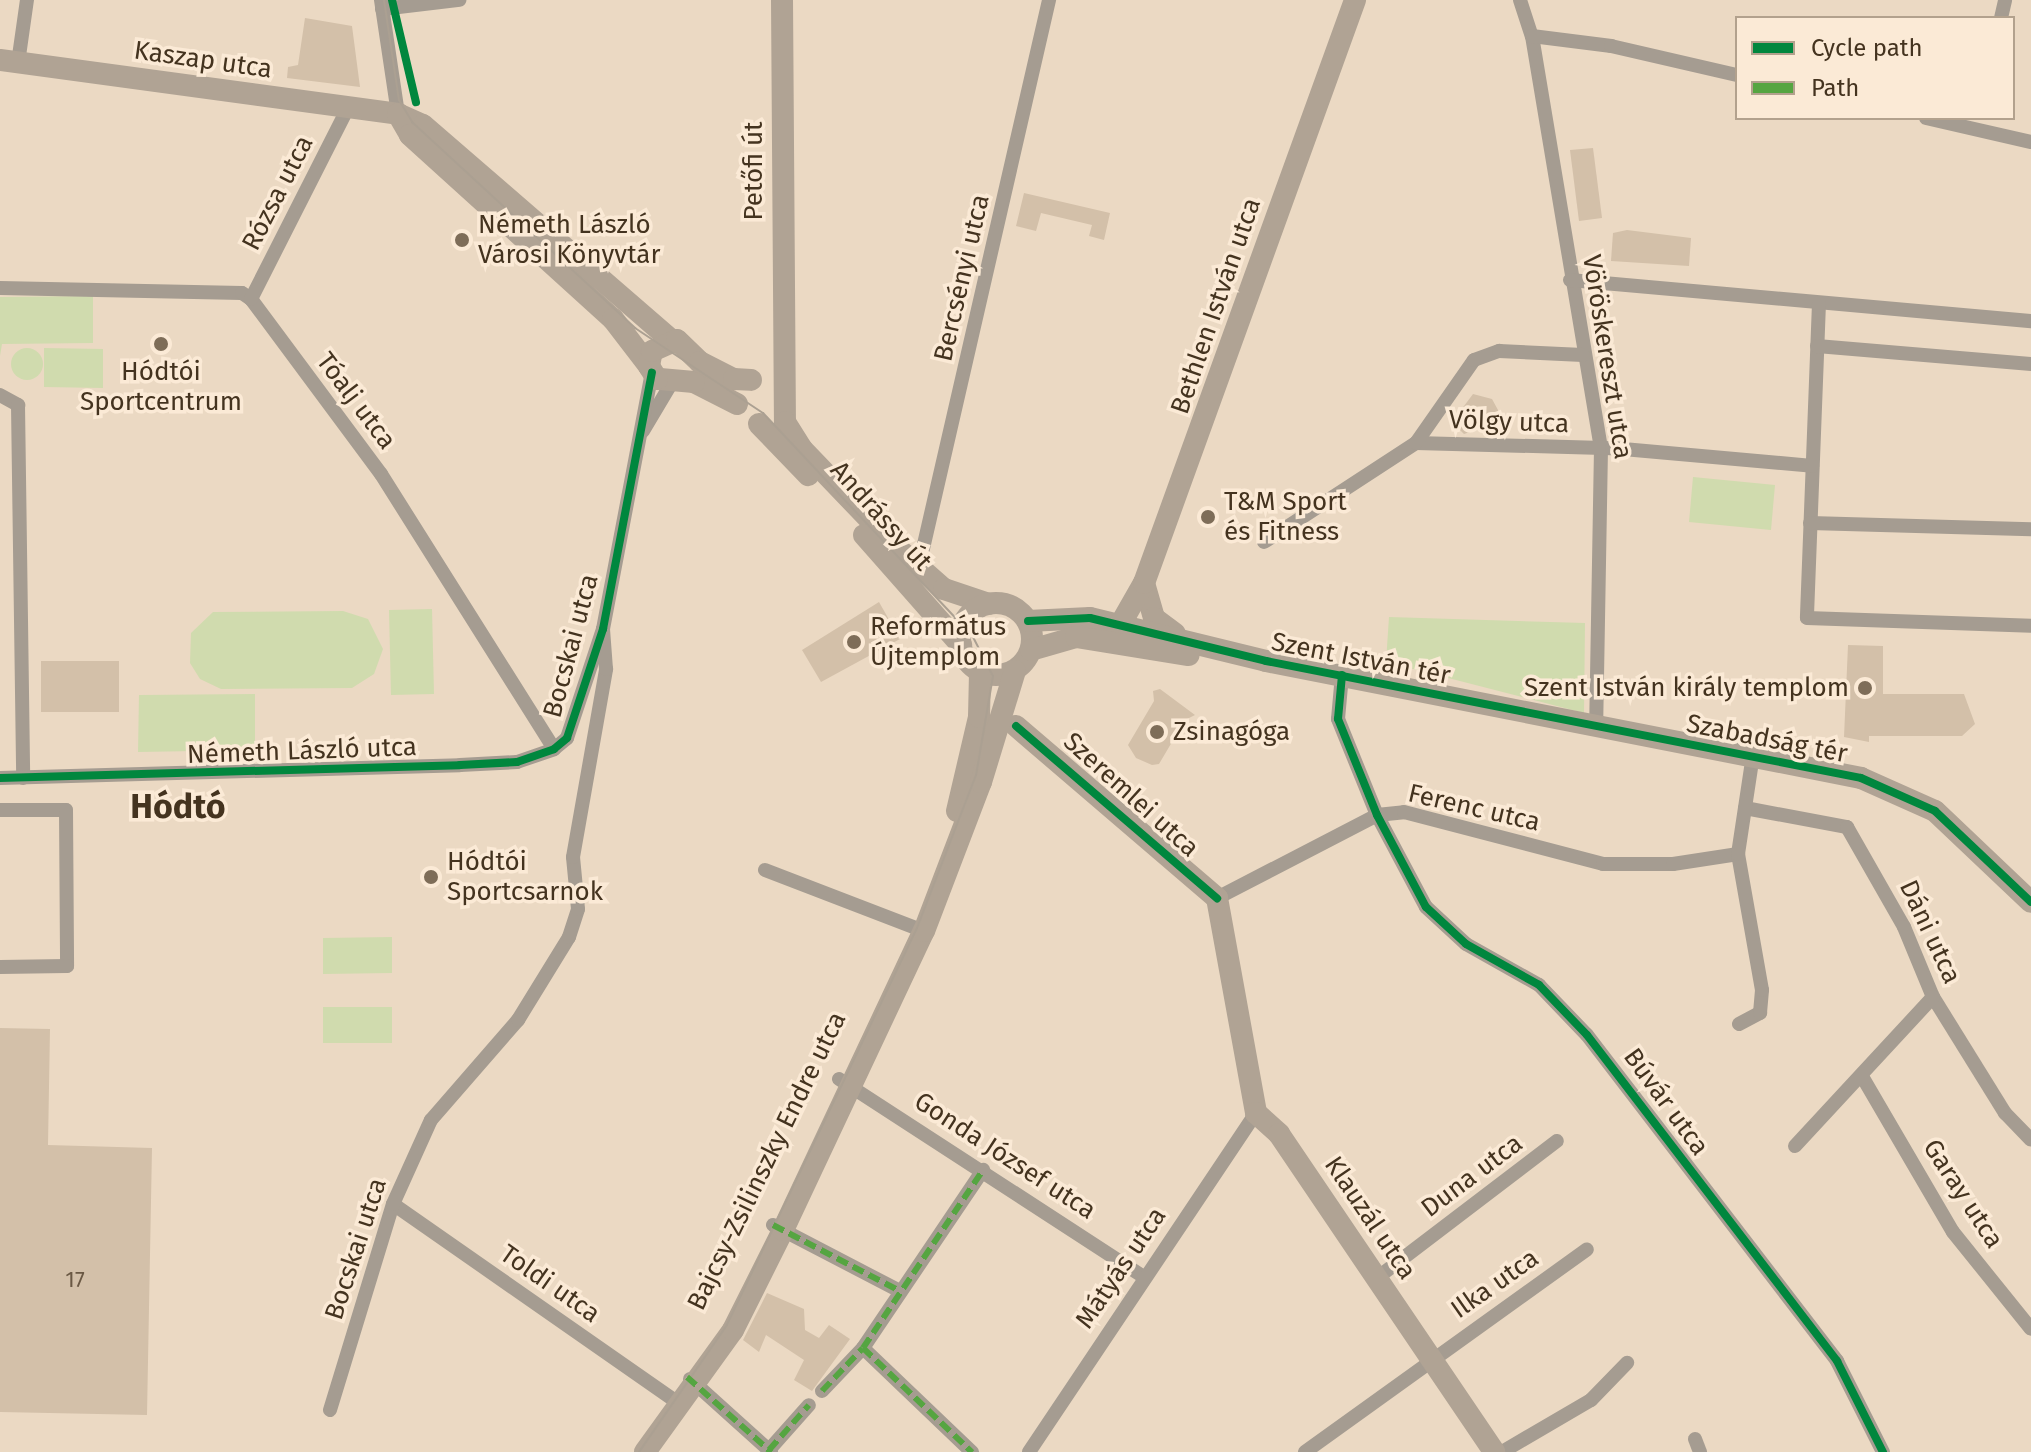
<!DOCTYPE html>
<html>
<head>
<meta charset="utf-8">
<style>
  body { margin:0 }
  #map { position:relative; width:2031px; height:1452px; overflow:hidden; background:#ebd9c3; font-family:"Fira Sans",sans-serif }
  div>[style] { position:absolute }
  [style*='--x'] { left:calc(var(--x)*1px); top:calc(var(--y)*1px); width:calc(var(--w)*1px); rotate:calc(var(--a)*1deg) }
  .green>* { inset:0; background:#d0dbae }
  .round { border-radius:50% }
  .building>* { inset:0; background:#d3c0a9 }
  .street>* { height:14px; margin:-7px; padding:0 7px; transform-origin:7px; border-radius:7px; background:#a59c91 }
  .secondary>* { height:22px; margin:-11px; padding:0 11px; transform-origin:11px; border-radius:11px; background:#b0a394 }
  .secondary>.ring { margin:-11px; padding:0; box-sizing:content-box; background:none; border:22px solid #b0a394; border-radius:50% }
  .tram>* { height:2px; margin:-1px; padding:0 1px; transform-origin:1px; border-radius:1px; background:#aba092 }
  .quiet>* { height:6px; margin-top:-3px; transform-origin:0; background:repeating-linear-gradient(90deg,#55a541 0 12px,transparent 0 18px) }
  .cycleway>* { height:8px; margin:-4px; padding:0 4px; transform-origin:4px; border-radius:4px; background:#00873e }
  .dots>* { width:22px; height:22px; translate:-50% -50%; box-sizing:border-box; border:4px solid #fbead6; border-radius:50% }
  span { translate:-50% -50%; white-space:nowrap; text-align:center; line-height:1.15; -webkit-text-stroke:7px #fbead6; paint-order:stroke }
  .number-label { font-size:22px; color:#6a5844 }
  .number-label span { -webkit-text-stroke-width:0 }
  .street-label { font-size:26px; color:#44331f }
  .poi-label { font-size:26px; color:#44331f }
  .left { translate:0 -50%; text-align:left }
  .right { translate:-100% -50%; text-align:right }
  .district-label { font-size:34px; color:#44331f; font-weight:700 }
  .legend { position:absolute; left:1735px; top:16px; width:280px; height:104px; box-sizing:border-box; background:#fbead6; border:2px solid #b2a18d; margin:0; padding:10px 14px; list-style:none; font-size:24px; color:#44331f }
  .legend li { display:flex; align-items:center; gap:16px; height:40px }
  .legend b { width:40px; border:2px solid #b2a18d }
</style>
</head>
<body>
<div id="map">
  <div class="green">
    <div style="clip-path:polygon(93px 296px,93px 343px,2px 344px,0 356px,0 297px)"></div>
    <div class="round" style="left:11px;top:348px;width:32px;height:32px"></div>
    <div style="clip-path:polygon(44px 348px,103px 349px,103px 388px,44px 387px)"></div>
    <div style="clip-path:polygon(1693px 477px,1775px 485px,1771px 530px,1689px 522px)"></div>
    <div style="clip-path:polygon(432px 609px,434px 694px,391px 695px,389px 610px)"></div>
    <div style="clip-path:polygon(343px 611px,368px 619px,383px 649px,374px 674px,352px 688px,221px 689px,200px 679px,190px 663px,191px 633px,213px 612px)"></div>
    <div style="clip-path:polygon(1389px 617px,1585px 623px,1584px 713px,1386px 662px)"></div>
    <div style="clip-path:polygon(255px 694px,255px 750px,138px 752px,139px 695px)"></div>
    <div style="clip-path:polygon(392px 937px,392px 973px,323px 974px,323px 938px)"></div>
    <div style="clip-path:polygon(323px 1007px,392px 1007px,392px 1043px,323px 1043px)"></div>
  </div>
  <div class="building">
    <div style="clip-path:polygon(305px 18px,352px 26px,360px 87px,287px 78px,288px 67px,298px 65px)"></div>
    <div style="clip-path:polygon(1593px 148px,1602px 218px,1579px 221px,1570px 150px)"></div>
    <div style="clip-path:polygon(1024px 193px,1110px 213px,1104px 240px,1089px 236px,1092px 225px,1041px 213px,1036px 231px,1016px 226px)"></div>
    <div style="clip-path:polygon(1627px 230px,1691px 238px,1689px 266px,1611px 261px,1613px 233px)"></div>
    <div style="clip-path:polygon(1473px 394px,1492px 399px,1498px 410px,1494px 430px,1485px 434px,1479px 429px,1464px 434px,1452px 422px)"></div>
    <div style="clip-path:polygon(879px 602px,900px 639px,821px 682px,802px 650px)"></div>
    <div style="clip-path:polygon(1848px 645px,1883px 646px,1883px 694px,1964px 694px,1975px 724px,1962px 736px,1869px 736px,1869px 742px,1844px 737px)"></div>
    <div style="clip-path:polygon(41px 661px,119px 661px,119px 712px,41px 712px)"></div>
    <div style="clip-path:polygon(1160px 689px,1195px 715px,1185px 720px,1159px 764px,1152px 765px,1136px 758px,1128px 745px,1154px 701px,1153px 691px)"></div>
    <div style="clip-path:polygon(0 1028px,50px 1029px,48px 1145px,152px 1148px,147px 1415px,0 1412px)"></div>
    <div style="clip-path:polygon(767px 1293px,804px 1309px,805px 1330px,819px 1338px,829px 1325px,850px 1339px,812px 1391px,794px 1380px,804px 1360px,766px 1335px,759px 1352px,743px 1340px)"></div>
  </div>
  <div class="street">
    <div style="--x:381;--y:0;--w:115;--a:81.5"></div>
    <div style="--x:1520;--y:0;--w:38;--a:72"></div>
    <div style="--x:1532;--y:36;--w:418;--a:80.5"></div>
    <div style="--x:1601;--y:448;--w:278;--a:91"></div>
    <div style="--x:382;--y:9;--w:78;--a:-6.7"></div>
    <div style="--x:2001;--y:18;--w:18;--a:-77"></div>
    <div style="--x:1532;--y:36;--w:80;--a:7.2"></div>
    <div style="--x:1611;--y:46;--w:129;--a:13"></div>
    <div style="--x:18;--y:63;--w:64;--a:-81.9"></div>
    <div style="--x:1926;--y:118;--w:108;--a:12.9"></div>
    <div style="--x:1570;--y:280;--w:463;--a:5.1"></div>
    <div style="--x:0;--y:288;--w:242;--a:1.2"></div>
    <div style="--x:242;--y:293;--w:11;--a:34"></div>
    <div style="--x:251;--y:299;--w:218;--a:53.4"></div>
    <div style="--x:381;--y:474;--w:325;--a:57.8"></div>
    <div style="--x:251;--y:299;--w:214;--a:-63.1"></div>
    <div style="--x:1819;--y:303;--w:315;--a:92.2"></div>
    <div style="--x:1807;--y:618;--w:224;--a:2"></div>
    <div style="--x:1817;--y:346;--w:215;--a:4.8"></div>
    <div style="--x:0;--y:395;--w:21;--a:29"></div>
    <div style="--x:18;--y:405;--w:373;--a:89.2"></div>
    <div style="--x:643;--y:431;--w:55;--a:-59.2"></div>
    <div style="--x:1416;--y:443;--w:196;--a:1.5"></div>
    <div style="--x:1612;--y:448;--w:201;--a:5.1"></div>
    <div style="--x:1810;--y:523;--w:221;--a:1.6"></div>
    <div style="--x:1264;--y:542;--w:181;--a:-33.1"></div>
    <div style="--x:1416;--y:443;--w:101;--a:-55.1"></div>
    <div style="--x:1474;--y:360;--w:27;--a:-20"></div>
    <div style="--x:1499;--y:351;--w:84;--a:2.7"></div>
    <div style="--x:919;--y:566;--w:581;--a:-77.06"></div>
    <div style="--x:1342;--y:675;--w:44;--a:95.2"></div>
    <div style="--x:1338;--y:719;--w:104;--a:67.9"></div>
    <div style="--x:1377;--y:815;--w:104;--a:62"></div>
    <div style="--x:1426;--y:907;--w:54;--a:42.8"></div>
    <div style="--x:1466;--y:944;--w:84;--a:29.3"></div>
    <div style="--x:1539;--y:985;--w:69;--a:46.2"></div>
    <div style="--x:1587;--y:1035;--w:411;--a:52.5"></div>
    <div style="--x:1837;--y:1361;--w:102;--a:63.2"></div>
    <div style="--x:0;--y:778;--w:460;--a:-1.6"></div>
    <div style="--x:460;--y:765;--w:57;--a:-3"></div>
    <div style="--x:517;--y:762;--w:39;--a:-19"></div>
    <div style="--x:554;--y:749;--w:17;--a:-40"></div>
    <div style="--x:567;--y:738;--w:115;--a:-71.7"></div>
    <div style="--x:603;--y:629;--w:261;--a:-79.2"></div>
    <div style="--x:1745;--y:808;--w:104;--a:10.6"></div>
    <div style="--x:1847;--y:827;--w:115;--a:60.3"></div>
    <div style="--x:1904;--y:927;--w:76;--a:67.5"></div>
    <div style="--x:1933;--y:997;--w:137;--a:58.2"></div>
    <div style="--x:2005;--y:1113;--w:37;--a:46"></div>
    <div style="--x:0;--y:810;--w:66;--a:0"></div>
    <div style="--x:66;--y:810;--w:156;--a:89.6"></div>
    <div style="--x:67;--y:966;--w:67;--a:179.1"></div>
    <div style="--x:765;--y:870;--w:170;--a:21"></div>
    <div style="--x:1217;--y:898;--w:180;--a:-27.4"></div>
    <div style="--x:1377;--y:815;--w:27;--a:-6"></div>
    <div style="--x:1404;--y:812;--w:206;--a:14.6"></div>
    <div style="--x:1603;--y:864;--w:70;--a:0"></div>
    <div style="--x:1673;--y:864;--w:66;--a:-8.7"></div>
    <div style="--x:1739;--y:1024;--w:24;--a:-28"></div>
    <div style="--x:1760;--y:1013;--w:23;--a:-85"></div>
    <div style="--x:1762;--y:990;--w:138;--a:-100"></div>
    <div style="--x:1738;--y:854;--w:100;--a:-81.4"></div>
    <div style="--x:1863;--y:1078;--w:178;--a:59.7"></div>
    <div style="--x:1953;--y:1232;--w:124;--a:51.2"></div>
    <div style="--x:839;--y:1079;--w:364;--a:33"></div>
    <div style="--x:1795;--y:1146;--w:203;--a:-47.2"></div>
    <div style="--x:393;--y:1204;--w:350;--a:34.9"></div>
    <div style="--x:773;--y:1225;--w:143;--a:27.5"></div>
    <div style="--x:1377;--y:1278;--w:226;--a:-37.3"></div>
    <div style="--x:863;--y:1348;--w:151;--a:43.7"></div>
    <div style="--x:690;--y:1379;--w:109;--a:42"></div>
    <div style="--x:822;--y:1391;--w:59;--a:-46.4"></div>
    <div style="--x:863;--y:1348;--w:215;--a:-56"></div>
    <div style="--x:330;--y:1410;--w:215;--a:-73"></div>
    <div style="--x:393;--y:1204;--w:92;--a:-65.7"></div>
    <div style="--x:431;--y:1120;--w:133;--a:-49"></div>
    <div style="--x:518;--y:1020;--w:97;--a:-58.4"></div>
    <div style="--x:569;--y:937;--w:29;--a:-72"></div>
    <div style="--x:578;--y:909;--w:52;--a:-95.5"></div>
    <div style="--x:573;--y:857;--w:191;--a:-80"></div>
    <div style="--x:606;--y:669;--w:40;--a:-94.3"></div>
    <div style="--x:1695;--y:1439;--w:14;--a:69"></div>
    <div style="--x:769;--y:1450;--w:60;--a:-48.4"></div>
    <div style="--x:1029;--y:1452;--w:408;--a:-56.2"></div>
    <div style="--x:1305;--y:1452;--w:347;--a:-35.7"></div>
    <div style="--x:1502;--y:1452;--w:103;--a:-30.3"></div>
    <div style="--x:1591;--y:1400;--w:52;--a:-45.8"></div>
  </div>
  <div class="secondary">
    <div style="--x:782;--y:0;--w:422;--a:89.6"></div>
    <div style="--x:785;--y:422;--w:32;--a:58"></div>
    <div style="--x:802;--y:449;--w:134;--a:46.2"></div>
    <div style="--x:895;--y:546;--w:65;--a:41.3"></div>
    <div style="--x:944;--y:589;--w:47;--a:18.4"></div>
    <div style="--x:0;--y:60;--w:402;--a:7.7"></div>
    <div style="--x:398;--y:114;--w:27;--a:24"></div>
    <div style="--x:423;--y:125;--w:327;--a:40.9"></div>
    <div style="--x:398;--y:114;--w:24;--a:60"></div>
    <div style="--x:410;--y:135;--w:274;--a:42.2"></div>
    <div style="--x:613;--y:319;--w:59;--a:52.5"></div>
    <div style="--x:737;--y:404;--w:48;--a:-152.9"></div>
    <div style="--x:694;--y:382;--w:37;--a:-175"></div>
    <div style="--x:657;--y:379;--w:15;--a:-122"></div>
    <div style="--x:649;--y:366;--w:15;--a:-79"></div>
    <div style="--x:652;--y:351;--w:27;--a:-24"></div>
    <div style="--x:677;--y:340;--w:32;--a:44"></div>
    <div style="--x:700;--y:362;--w:38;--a:27"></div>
    <div style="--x:734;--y:379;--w:17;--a:3"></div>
    <div style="--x:759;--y:424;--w:71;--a:46.1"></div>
    <div style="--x:864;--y:535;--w:147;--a:48.6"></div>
    <div style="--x:1144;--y:583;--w:36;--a:74"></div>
    <div style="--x:1154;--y:618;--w:26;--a:37"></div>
    <div class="ring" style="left:960px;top:603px;width:50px;height:50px"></div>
    <div style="--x:1028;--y:621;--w:62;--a:-2.8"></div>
    <div style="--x:1090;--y:618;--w:181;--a:13.7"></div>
    <div style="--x:1266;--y:661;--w:606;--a:11.12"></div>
    <div style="--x:1861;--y:778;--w:81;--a:24"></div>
    <div style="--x:1935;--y:811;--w:132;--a:43.5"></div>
    <div style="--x:1101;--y:638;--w:23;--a:-34"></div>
    <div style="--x:1120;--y:625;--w:48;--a:-60.3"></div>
    <div style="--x:1144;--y:583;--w:620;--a:-70.1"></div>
    <div style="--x:1031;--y:650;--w:47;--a:-16.1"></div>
    <div style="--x:1076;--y:637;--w:114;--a:9.1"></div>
    <div style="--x:1016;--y:726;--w:265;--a:40.6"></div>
    <div style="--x:1217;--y:898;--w:219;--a:79.7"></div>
    <div style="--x:1256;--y:1113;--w:31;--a:42"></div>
    <div style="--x:1279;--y:1134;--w:384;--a:55.9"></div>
    <div style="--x:957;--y:811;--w:97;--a:-76.8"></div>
    <div style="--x:979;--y:717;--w:45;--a:-88.7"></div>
    <div style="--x:645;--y:1452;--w:150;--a:-54.2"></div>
    <div style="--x:733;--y:1330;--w:112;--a:-63.4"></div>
    <div style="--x:783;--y:1230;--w:331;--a:-64.8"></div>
    <div style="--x:924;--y:931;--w:160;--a:-69.1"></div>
    <div style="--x:981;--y:782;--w:116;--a:-73"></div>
  </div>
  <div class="tram">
    <div style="--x:384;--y:0;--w:101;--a:81.5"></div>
    <div style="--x:399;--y:100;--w:26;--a:59"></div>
    <div style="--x:412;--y:122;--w:304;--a:42.7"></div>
    <div style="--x:635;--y:328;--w:154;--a:33.6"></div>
    <div style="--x:763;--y:413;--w:307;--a:46.8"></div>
    <div style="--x:973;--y:637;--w:44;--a:62.9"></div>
    <div style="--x:993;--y:676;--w:100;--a:99.7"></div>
    <div style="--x:976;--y:775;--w:164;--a:111.1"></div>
    <div style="--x:917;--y:928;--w:440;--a:115.6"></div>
    <div style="--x:727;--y:1325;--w:155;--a:124.7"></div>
  </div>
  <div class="quiet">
    <div style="--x:773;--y:1225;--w:143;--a:27.5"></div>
    <div style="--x:863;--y:1348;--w:151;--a:43.7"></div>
    <div style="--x:687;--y:1377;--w:113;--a:41.8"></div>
    <div style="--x:822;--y:1391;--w:59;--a:-46.4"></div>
    <div style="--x:863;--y:1348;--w:215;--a:-56"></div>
    <div style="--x:769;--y:1450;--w:60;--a:-48.4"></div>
  </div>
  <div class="cycleway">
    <div style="--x:392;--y:0;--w:105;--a:76.8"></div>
    <div style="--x:1028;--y:621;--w:62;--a:-2.8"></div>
    <div style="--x:1090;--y:618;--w:181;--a:13.7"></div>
    <div style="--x:1266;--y:661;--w:606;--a:11.12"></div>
    <div style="--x:1861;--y:778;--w:81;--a:24"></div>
    <div style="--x:1935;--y:811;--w:132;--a:43.5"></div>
    <div style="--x:1342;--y:675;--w:44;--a:95.2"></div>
    <div style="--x:1338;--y:719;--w:104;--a:67.9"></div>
    <div style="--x:1377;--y:815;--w:104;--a:62"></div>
    <div style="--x:1426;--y:907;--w:54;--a:42.8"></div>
    <div style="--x:1466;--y:944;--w:84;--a:29.3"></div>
    <div style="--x:1539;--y:985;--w:69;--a:46.2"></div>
    <div style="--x:1587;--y:1035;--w:411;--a:52.5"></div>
    <div style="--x:1837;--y:1361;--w:102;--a:63.2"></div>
    <div style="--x:1016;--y:726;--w:265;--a:40.6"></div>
    <div style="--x:0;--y:778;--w:460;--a:-1.6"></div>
    <div style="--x:460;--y:765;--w:57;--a:-3"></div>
    <div style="--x:517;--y:762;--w:39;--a:-19"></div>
    <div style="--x:554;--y:749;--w:17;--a:-40"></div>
    <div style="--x:567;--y:738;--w:115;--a:-71.7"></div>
    <div style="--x:603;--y:629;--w:261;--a:-79.2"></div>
  </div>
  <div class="dots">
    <div style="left:462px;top:240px;background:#7e6d58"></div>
    <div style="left:161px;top:344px;background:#7e6d58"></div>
    <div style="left:1208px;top:517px;background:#7e6d58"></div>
    <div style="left:854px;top:642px;background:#7e6d58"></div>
    <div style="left:1865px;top:688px;background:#7e6d58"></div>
    <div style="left:1157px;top:732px;background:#7e6d58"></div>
    <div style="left:431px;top:877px;background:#7e6d58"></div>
  </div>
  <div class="number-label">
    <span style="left:75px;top:1280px">17</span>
  </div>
  <div class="street-label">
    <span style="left:203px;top:60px;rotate:8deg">Kaszap utca</span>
    <span style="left:754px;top:171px;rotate:-90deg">Petőfi út</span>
    <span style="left:278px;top:193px;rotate:-63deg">Rózsa utca</span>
    <span style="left:962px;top:278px;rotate:-77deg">Bercsényi utca</span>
    <span style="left:1216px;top:306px;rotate:-71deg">Bethlen István utca</span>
    <span style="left:1607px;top:357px;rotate:81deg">Vöröskereszt utca</span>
    <span style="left:356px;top:401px;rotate:53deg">Tóalj utca</span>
    <span style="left:1509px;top:422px;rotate:2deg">Völgy utca</span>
    <span style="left:881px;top:516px;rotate:48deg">Andrássy út</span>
    <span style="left:571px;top:646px;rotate:-75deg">Bocskai utca</span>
    <span style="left:1361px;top:659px;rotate:11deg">Szent István tér</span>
    <span style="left:1767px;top:739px;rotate:11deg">Szabadság tér</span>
    <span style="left:302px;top:751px;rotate:-2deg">Németh László utca</span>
    <span style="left:1131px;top:795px;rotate:42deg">Szeremlei utca</span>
    <span style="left:1474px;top:808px;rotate:13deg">Ferenc utca</span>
    <span style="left:1930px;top:932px;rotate:65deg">Dáni utca</span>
    <span style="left:1666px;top:1102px;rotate:54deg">Búvár utca</span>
    <span style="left:1005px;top:1156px;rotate:33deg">Gonda József utca</span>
    <span style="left:767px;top:1161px;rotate:-64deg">Bajcsy-Zsilinszky Endre utca</span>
    <span style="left:1472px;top:1176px;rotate:-37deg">Duna utca</span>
    <span style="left:1963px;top:1194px;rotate:57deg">Garay utca</span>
    <span style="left:1370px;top:1218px;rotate:56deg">Klauzál utca</span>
    <span style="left:356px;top:1249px;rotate:-72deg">Bocskai utca</span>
    <span style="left:1121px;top:1268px;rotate:-56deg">Mátyás utca</span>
    <span style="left:550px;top:1284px;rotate:35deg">Toldi utca</span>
    <span style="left:1495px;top:1284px;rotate:-35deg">Ilka utca</span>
  </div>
  <div class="poi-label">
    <span class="left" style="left:478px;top:240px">Németh László<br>Városi Könyvtár</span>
    <span style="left:161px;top:387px">Hódtói<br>Sportcentrum</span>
    <span class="left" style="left:1224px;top:517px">T&amp;M Sport<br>és Fitness</span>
    <span class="left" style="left:870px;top:642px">Református<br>Újtemplom</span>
    <span class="right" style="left:1849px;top:688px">Szent István király templom</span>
    <span class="left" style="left:1173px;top:732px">Zsinagóga</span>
    <span class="left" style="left:447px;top:877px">Hódtói<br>Sportcsarnok</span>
  </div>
  <div class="district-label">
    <span style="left:178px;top:807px">Hódtó</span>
  </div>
  <ul class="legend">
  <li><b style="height:10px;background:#00873e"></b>Cycle path</li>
  <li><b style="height:10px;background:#55a541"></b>Path</li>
  </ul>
</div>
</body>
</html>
